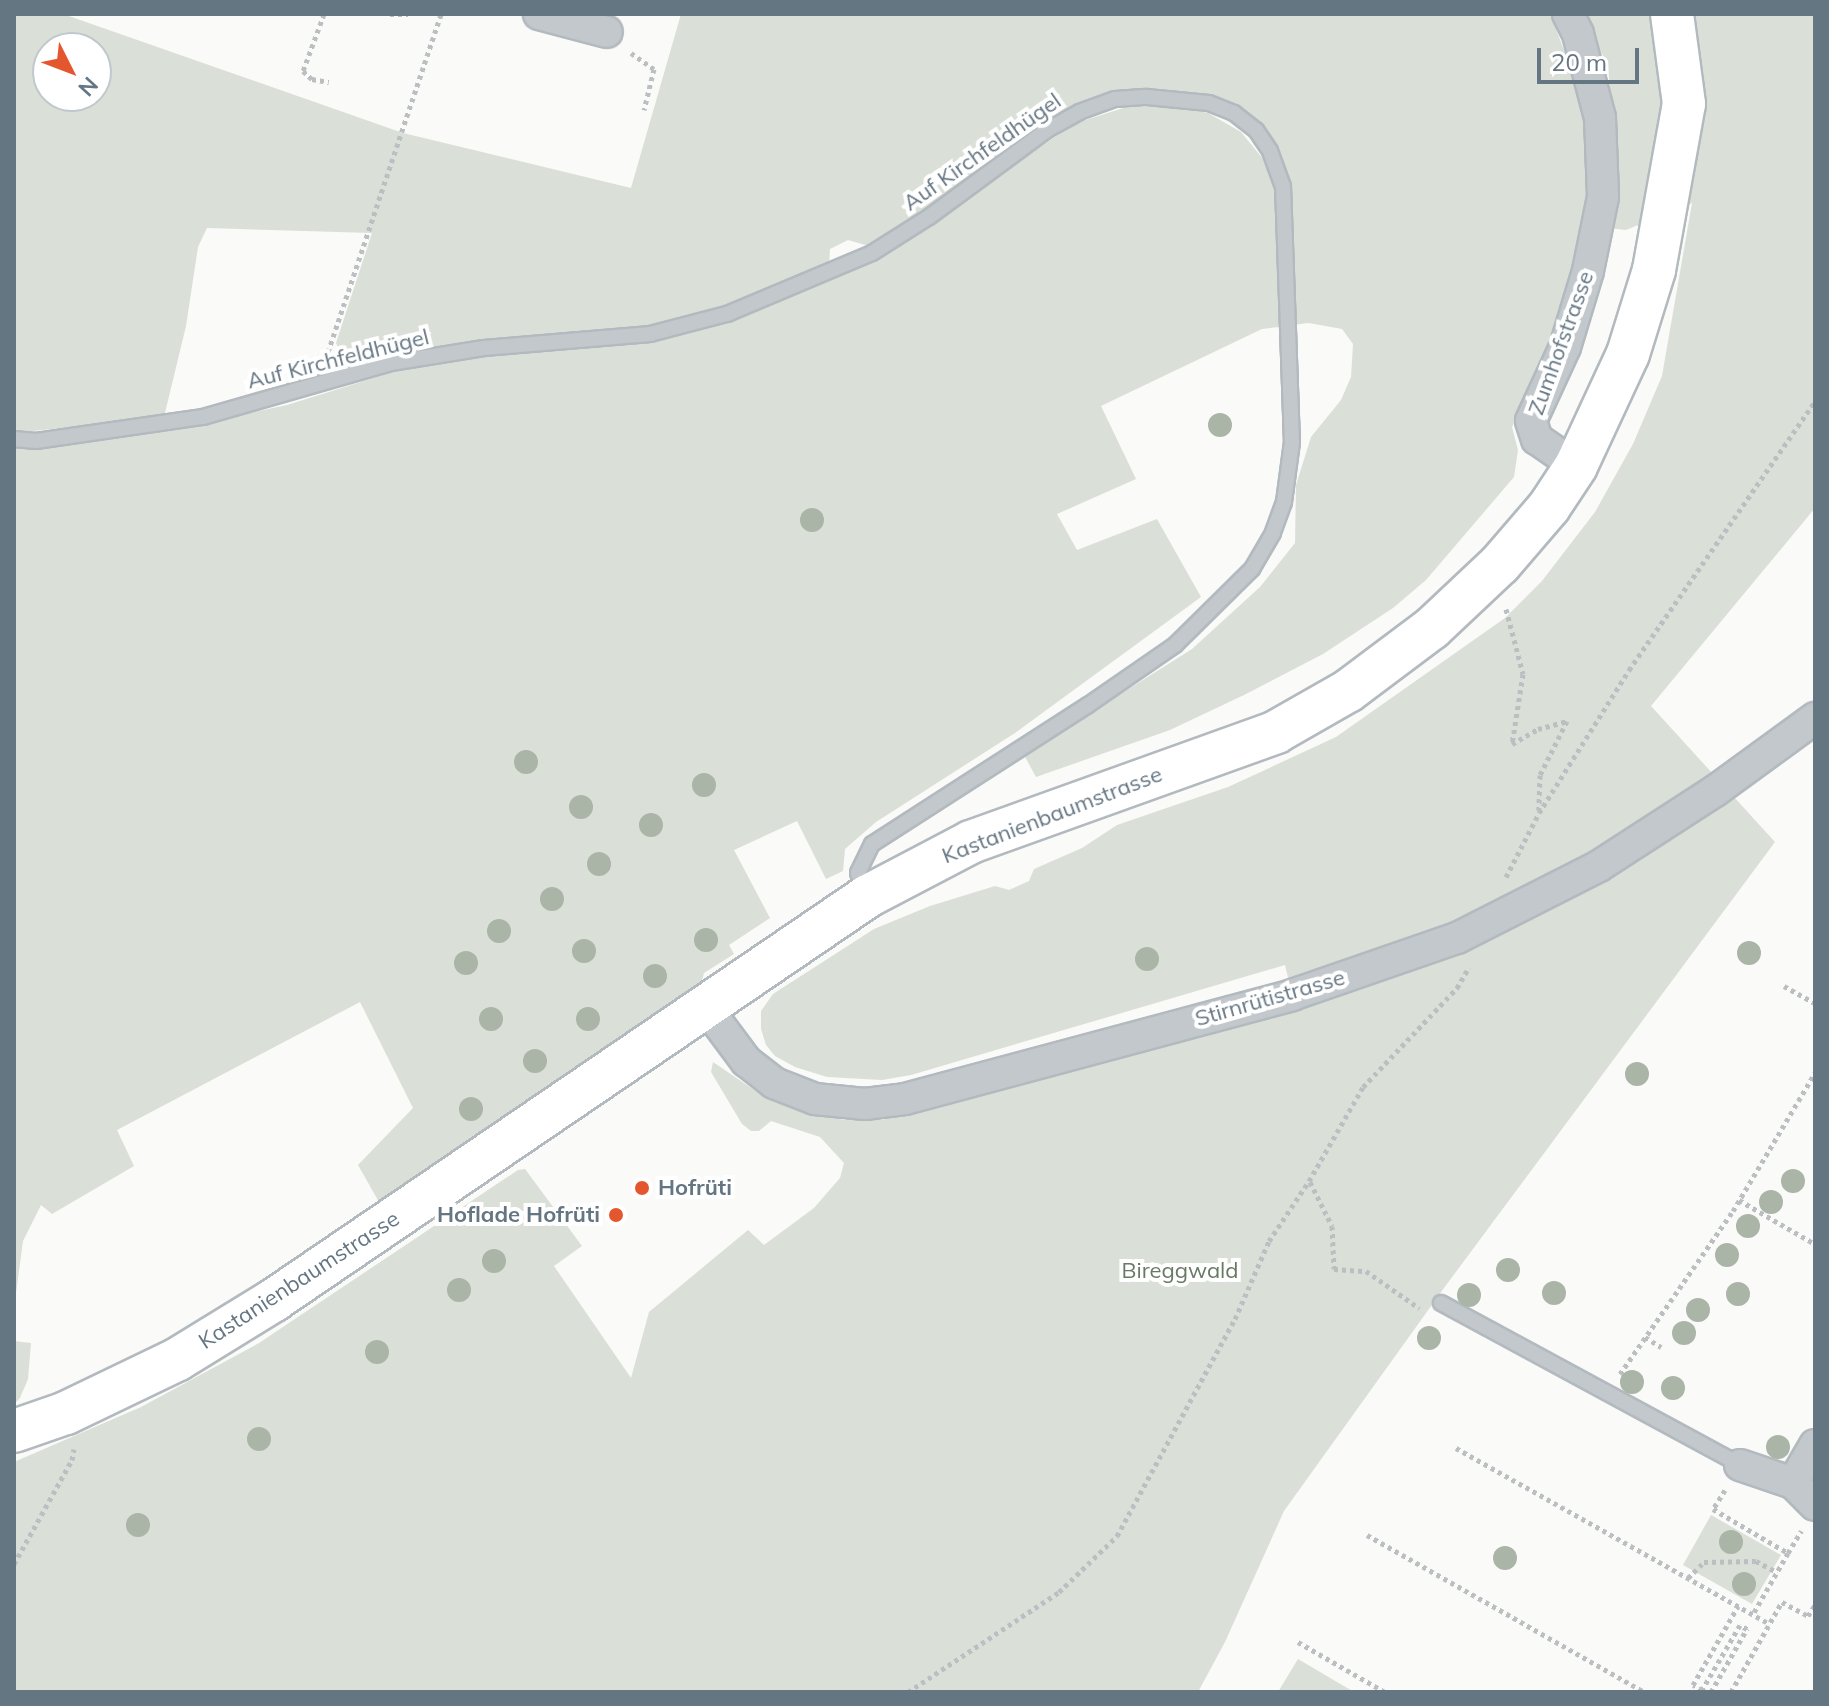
<!DOCTYPE html>
<html>
<head>
<meta charset="utf-8">
<style>
  body { margin:0 }
  #map { position:relative; width:1829px; height:1706px; overflow:hidden; background:#fafaf8; font-family:Mulish,sans-serif }
  div>[style] { position:absolute }
  [style*='--x'] { left:calc(var(--x)*1px); top:calc(var(--y)*1px); width:calc(var(--w)*1px); rotate:calc(var(--a)*1deg) }
  .green>* { inset:0; background:#dadfd7 }
  .path>* { height:5px; margin-top:-2.5px; transform-origin:0; background:repeating-linear-gradient(90deg,#bbbfc2 0 4px,transparent 0 8px) }
  .roads { filter:drop-shadow(2px 0 #b3babf) drop-shadow(-2px 0 #b3babf) drop-shadow(0 2px #b3babf) drop-shadow(0 -2px #b3babf) }
  .lane>* { height:14px; margin:-7px; padding:0 7px; transform-origin:7px; border-radius:7px; background:#c3c8cc }
  .street>* { height:30px; margin:-15px; padding:0 15px; transform-origin:15px; border-radius:15px; background:#c3c8cc }
  .secondary>* { height:42px; margin:-21px; padding:0 21px; transform-origin:21px; border-radius:21px; background:#fff }
  .trees>* { width:24px; height:24px; margin:-12px; border-radius:50%; background:#aab4a7 }
  .dots>* { width:22px; height:22px; translate:-50% -50%; box-sizing:border-box; border:4px solid #fff; border-radius:50% }
  span { translate:-50% -50%; white-space:nowrap; text-align:center; line-height:1.15; -webkit-text-stroke:8px #fff; paint-order:stroke }
  .street-label { font-size:22px; color:#657683 }
  .poi-label { font-size:22px; color:#657683; font-weight:700 }
  .left { translate:0 -50%; text-align:left }
  .right { translate:-100% -50%; text-align:right }
  .park-label { font-size:22px; color:#687a64 }
  .frame { position:absolute; inset:0; border:16px solid #657683; pointer-events:none }
  .north { position:absolute; left:32px; top:32px; width:80px; height:80px; box-sizing:border-box; background:#fff; border:2px solid #c1c8cd; border-radius:50%; rotate:132deg; font-size:22px; font-weight:700; line-height:32px; text-align:center; color:#657683 }
  .north::after { content:''; display:block; margin:auto; width:28px; height:36px; background:#e4572e; clip-path:polygon(50% 0,100% 100%,50% 72%,0 100%) }
  .scale { position:absolute; left:1537px; top:48px; width:102px; height:36px; box-sizing:border-box; border:4px solid #657683; border-top:0; padding-left:10px; font-size:24px; line-height:28px; white-space:nowrap; color:#657683; -webkit-text-stroke:6px #fff; paint-order:stroke }
</style>
</head>
<body>
<div id="map">
  <div class="green">
    <div style="clip-path:polygon(evenodd,14px 14px,63px 14px,403px 133px,631px 188px,681px 14px,1550px 14px,1584px 101px,1591px 173px,1565px 303px,1545px 361px,1512px 427px,1518px 450px,1514px 477px,1426px 580px,1393px 608px,1323px 654px,1244px 695px,1170px 730px,1036px 777px,1024px 755px,1192px 649px,1260px 587px,1295px 543px,1296px 485px,1311px 437px,1341px 400px,1351px 377px,1353px 344px,1342px 329px,1309px 323px,1292px 325px,1284px 169px,1235px 110px,1189px 93px,1157px 90px,1106px 96px,920px 218px,869px 246px,848px 240px,830px 249px,829px 266px,708px 314px,632px 329px,411px 352px,340px 351px,336px 343px,372px 233px,207px 228px,198px 247px,186px 326px,164px 417px,14px 433px,14px 14px,48px 48px,96px 48px,96px 96px,48px 96px,48px 48px)"></div>
    <div style="clip-path:polygon(1580px 14px,1815px 14px,1815px 508px,1651px 706px,1775px 842px,1444px 1288px,1284px 1511px,1225px 1642px,1198px 1692px,14px 1692px,14px 1462px,141px 1407px,259px 1343px,518px 1170px,525px 1169px,582px 1246px,554px 1266px,631px 1378px,649px 1312px,748px 1230px,764px 1245px,814px 1208px,840px 1178px,844px 1163px,820px 1137px,771px 1121px,759px 1131px,751px 1131px,742px 1124px,711px 1072px,713px 1062px,757px 1092px,801px 1110px,844px 1120px,882px 1120px,1294px 1003px,1285px 965px,911px 1075px,882px 1080px,827px 1077px,795px 1067px,775px 1056px,766px 1045px,761px 1029px,761px 1011px,773px 994px,874px 929px,930px 906px,995px 886px,1009px 890px,1029px 881px,1034px 869px,1082px 848px,1117px 825px,1228px 787px,1336px 737px,1505px 618px,1542px 581px,1595px 512px,1633px 444px,1662px 376px,1692px 203px,1626px 230px,1609px 228px,1617px 178px,1608px 65px)"></div>
    <div style="clip-path:polygon(1136px 104px,1166px 104px,1208px 113px,1241px 132px,1268px 165px,1277px 202px,1279px 327px,1262px 329px,1101px 406px,1136px 479px,1057px 514px,1077px 550px,1157px 519px,1201px 597px,1015px 733px,876px 822px,845px 849px,843px 871px,826px 879px,797px 821px,734px 850px,770px 918px,729px 945px,734px 954px,704px 973px,701px 984px,379px 1202px,358px 1165px,413px 1108px,360px 1002px,117px 1130px,134px 1166px,52px 1214px,41px 1205px,23px 1241px,14px 1308px,14px 446px,110px 438px,203px 423px,287px 405px,393px 372px,458px 359px,641px 342px,716px 325px,869px 261px,920px 233px,1073px 124px)"></div>
    <div style="clip-path:polygon(14px 1341px,31px 1343px,28px 1379px,20px 1398px,14px 1404px)"></div>
    <div style="clip-path:polygon(1711px 1515px,1781px 1555px,1752px 1604px,1683px 1565px)"></div>
    <div style="clip-path:polygon(1298px 1659px,1354px 1692px,1278px 1692px)"></div>
  </div>
  <div class="path">
    <div style="--x:324;--y:14;--w:61;--a:110.2"></div>
    <div style="--x:303;--y:71;--w:12;--a:42"></div>
    <div style="--x:312;--y:79;--w:17;--a:10"></div>
    <div style="--x:390;--y:14;--w:18;--a:0"></div>
    <div style="--x:631;--y:53;--w:28;--a:35"></div>
    <div style="--x:654;--y:69;--w:42;--a:103.7"></div>
    <div style="--x:329;--y:359;--w:7;--a:-98"></div>
    <div style="--x:328;--y:352;--w:356;--a:-71.5"></div>
    <div style="--x:1506;--y:609;--w:67;--a:75.3"></div>
    <div style="--x:1523;--y:674;--w:71;--a:98.9"></div>
    <div style="--x:1512;--y:744;--w:30;--a:-30"></div>
    <div style="--x:1538;--y:729;--w:30;--a:-15"></div>
    <div style="--x:1567;--y:721;--w:60;--a:116.6"></div>
    <div style="--x:1540;--y:775;--w:35;--a:92"></div>
    <div style="--x:1506;--y:877;--w:72;--a:-62.7"></div>
    <div style="--x:1539;--y:813;--w:169;--a:-57.8"></div>
    <div style="--x:1629;--y:670;--w:327;--a:-55.3"></div>
    <div style="--x:1784;--y:986;--w:35;--a:29"></div>
    <div style="--x:1310;--y:1182;--w:49;--a:63.4"></div>
    <div style="--x:1332;--y:1226;--w:43;--a:87.3"></div>
    <div style="--x:1334;--y:1269;--w:32;--a:4"></div>
    <div style="--x:1366;--y:1271;--w:65;--a:34.9"></div>
    <div style="--x:1739;--y:1200;--w:88;--a:30.1"></div>
    <div style="--x:1645;--y:1337;--w:19;--a:32"></div>
    <div style="--x:1620;--y:1374;--w:198;--a:-55.3"></div>
    <div style="--x:1733;--y:1211;--w:161;--a:-59.3"></div>
    <div style="--x:1456;--y:1448;--w:360;--a:29.3"></div>
    <div style="--x:1725;--y:1490;--w:22;--a:122"></div>
    <div style="--x:1713;--y:1509;--w:87;--a:30.4"></div>
    <div style="--x:1788;--y:1553;--w:70;--a:119.8"></div>
    <div style="--x:1367;--y:1535;--w:319;--a:29.5"></div>
    <div style="--x:1788;--y:1553;--w:26;--a:-59"></div>
    <div style="--x:14;--y:1564;--w:119;--a:-60.9"></div>
    <div style="--x:72;--y:1460;--w:11;--a:-80"></div>
    <div style="--x:1688;--y:1578;--w:23;--a:-45"></div>
    <div style="--x:1704;--y:1562;--w:52;--a:-1.1"></div>
    <div style="--x:1756;--y:1561;--w:24;--a:28"></div>
    <div style="--x:1298;--y:1642;--w:100;--a:29.9"></div>
    <div style="--x:908;--y:1692;--w:181;--a:-33.5"></div>
    <div style="--x:1059;--y:1592;--w:81;--a:-44"></div>
    <div style="--x:1117;--y:1536;--w:247;--a:-61.5"></div>
    <div style="--x:1235;--y:1319;--w:85;--a:-66.4"></div>
    <div style="--x:1269;--y:1241;--w:72;--a:-56.3"></div>
    <div style="--x:1309;--y:1181;--w:108;--a:-60.1"></div>
    <div style="--x:1363;--y:1087;--w:137;--a:-46.5"></div>
    <div style="--x:1457;--y:988;--w:24;--a:-60"></div>
    <div style="--x:1711;--y:1692;--w:73;--a:-60.3"></div>
    <div style="--x:1747;--y:1629;--w:8;--a:-150"></div>
    <div style="--x:1740;--y:1625;--w:75;--a:120.3"></div>
    <div style="--x:1702;--y:1690;--w:10;--a:-151"></div>
    <div style="--x:1693;--y:1685;--w:91;--a:-60.3"></div>
    <div style="--x:1731;--y:1692;--w:103;--a:-60.5"></div>
    <div style="--x:1782;--y:1602;--w:30;--a:28"></div>
    <div style="--x:1808;--y:1616;--w:13;--a:-58"></div>
  </div>
  <div class="roads">
    <div class="lane">
      <div style="--x:14;--y:439;--w:22;--a:5"></div>
      <div style="--x:36;--y:441;--w:169;--a:-8.2"></div>
      <div style="--x:203;--y:417;--w:196;--a:-16"></div>
      <div style="--x:391;--y:363;--w:94;--a:-9.2"></div>
      <div style="--x:484;--y:348;--w:167;--a:-4.8"></div>
      <div style="--x:650;--y:334;--w:80;--a:-14.6"></div>
      <div style="--x:727;--y:314;--w:157;--a:-22.8"></div>
      <div style="--x:872;--y:253;--w:67;--a:-32.3"></div>
      <div style="--x:929;--y:217;--w:147;--a:-36.4"></div>
      <div style="--x:1047;--y:130;--w:37;--a:-29"></div>
      <div style="--x:1079;--y:112;--w:38;--a:-20"></div>
      <div style="--x:1115;--y:99;--w:32;--a:-4"></div>
      <div style="--x:1147;--y:97;--w:62;--a:5.5"></div>
      <div style="--x:1209;--y:103;--w:27;--a:22"></div>
      <div style="--x:1234;--y:113;--w:28;--a:38"></div>
      <div style="--x:1256;--y:130;--w:25;--a:56"></div>
      <div style="--x:1270;--y:151;--w:37;--a:70"></div>
      <div style="--x:1283;--y:186;--w:256;--a:88"></div>
      <div style="--x:1292;--y:442;--w:61;--a:97.6"></div>
      <div style="--x:1284;--y:502;--w:33;--a:110"></div>
      <div style="--x:1273;--y:533;--w:42;--a:120.3"></div>
      <div style="--x:1252;--y:569;--w:108;--a:135.4"></div>
      <div style="--x:1175;--y:645;--w:106;--a:145.4"></div>
      <div style="--x:1088;--y:705;--w:257;--a:147.2"></div>
      <div style="--x:872;--y:844;--w:32;--a:116"></div>
      <div style="--x:858;--y:873;--w:21;--a:67"></div>
      <div style="--x:1441;--y:1303;--w:340;--a:28.4"></div>
    </div>
    <div class="street">
      <div style="--x:539;--y:14;--w:70;--a:14.8"></div>
      <div style="--x:1568;--y:14;--w:22;--a:63"></div>
      <div style="--x:1578;--y:34;--w:87;--a:75.3"></div>
      <div style="--x:1600;--y:118;--w:79;--a:87.8"></div>
      <div style="--x:1603;--y:197;--w:76;--a:101.5"></div>
      <div style="--x:1588;--y:271;--w:79;--a:106.8"></div>
      <div style="--x:1565;--y:347;--w:81;--a:114.7"></div>
      <div style="--x:1531;--y:421;--w:19;--a:72"></div>
      <div style="--x:1537;--y:439;--w:47;--a:34.7"></div>
      <div style="--x:705;--y:1006;--w:69;--a:53.3"></div>
      <div style="--x:746;--y:1061;--w:36;--a:38"></div>
      <div style="--x:774;--y:1083;--w:44;--a:21.3"></div>
      <div style="--x:815;--y:1099;--w:50;--a:5.7"></div>
      <div style="--x:865;--y:1104;--w:40;--a:-7.1"></div>
      <div style="--x:905;--y:1099;--w:401;--a:-15"></div>
      <div style="--x:1292;--y:995;--w:175;--a:-19.1"></div>
      <div style="--x:1457;--y:938;--w:159;--a:-26.9"></div>
      <div style="--x:1599;--y:866;--w:138;--a:-32.9"></div>
      <div style="--x:1715;--y:791;--w:124;--a:-36.1"></div>
      <div style="--x:1740;--y:1465;--w:56;--a:18.8"></div>
      <div style="--x:1793;--y:1483;--w:44;--a:-59.9"></div>
      <div style="--x:1793;--y:1483;--w:31;--a:45"></div>
    </div>
    <div class="secondary">
      <div style="--x:14;--y:1431;--w:55;--a:-19.1"></div>
      <div style="--x:66;--y:1413;--w:124;--a:-25.7"></div>
      <div style="--x:178;--y:1359;--w:113;--a:-31.6"></div>
      <div style="--x:274;--y:1300;--w:718;--a:-34.22"></div>
      <div style="--x:868;--y:896;--w:116;--a:-27.7"></div>
      <div style="--x:971;--y:842;--w:324;--a:-19.8"></div>
      <div style="--x:1276;--y:732;--w:83;--a:-29.7"></div>
      <div style="--x:1348;--y:691;--w:105;--a:-36.9"></div>
      <div style="--x:1432;--y:628;--w:93;--a:-43.3"></div>
      <div style="--x:1500;--y:564;--w:75;--a:-49.3"></div>
      <div style="--x:1549;--y:507;--w:49;--a:-56.6"></div>
      <div style="--x:1576;--y:466;--w:123;--a:-65.1"></div>
      <div style="--x:1628;--y:354;--w:88;--a:-72.8"></div>
      <div style="--x:1654;--y:270;--w:169;--a:-79.8"></div>
      <div style="--x:1684;--y:104;--w:91;--a:-97.6"></div>
    </div>
  </div>
  <div class="trees">
    <div style="left:1220px;top:425px"></div>
    <div style="left:812px;top:520px"></div>
    <div style="left:526px;top:762px"></div>
    <div style="left:704px;top:785px"></div>
    <div style="left:581px;top:807px"></div>
    <div style="left:651px;top:825px"></div>
    <div style="left:599px;top:864px"></div>
    <div style="left:552px;top:899px"></div>
    <div style="left:499px;top:931px"></div>
    <div style="left:706px;top:940px"></div>
    <div style="left:584px;top:951px"></div>
    <div style="left:1749px;top:953px"></div>
    <div style="left:1147px;top:959px"></div>
    <div style="left:466px;top:963px"></div>
    <div style="left:655px;top:976px"></div>
    <div style="left:491px;top:1019px"></div>
    <div style="left:588px;top:1019px"></div>
    <div style="left:535px;top:1061px"></div>
    <div style="left:1637px;top:1074px"></div>
    <div style="left:471px;top:1109px"></div>
    <div style="left:1793px;top:1181px"></div>
    <div style="left:1771px;top:1202px"></div>
    <div style="left:1748px;top:1226px"></div>
    <div style="left:1727px;top:1255px"></div>
    <div style="left:494px;top:1261px"></div>
    <div style="left:1508px;top:1270px"></div>
    <div style="left:459px;top:1290px"></div>
    <div style="left:1554px;top:1293px"></div>
    <div style="left:1738px;top:1294px"></div>
    <div style="left:1469px;top:1295px"></div>
    <div style="left:1698px;top:1310px"></div>
    <div style="left:1684px;top:1333px"></div>
    <div style="left:1429px;top:1338px"></div>
    <div style="left:377px;top:1352px"></div>
    <div style="left:1632px;top:1382px"></div>
    <div style="left:1673px;top:1388px"></div>
    <div style="left:259px;top:1439px"></div>
    <div style="left:1778px;top:1447px"></div>
    <div style="left:138px;top:1525px"></div>
    <div style="left:1731px;top:1542px"></div>
    <div style="left:1505px;top:1558px"></div>
    <div style="left:1744px;top:1584px"></div>
  </div>
  <div class="dots">
    <div style="left:642px;top:1188px;background:#e4572e"></div>
    <div style="left:616px;top:1215px;background:#e4572e"></div>
  </div>
  <div class="street-label">
    <span style="left:982px;top:152px;rotate:-35deg">Auf Kirchfeldhügel</span>
    <span style="left:1561px;top:343px;rotate:-70deg">Zumhofstrasse</span>
    <span style="left:338px;top:359px;rotate:-14deg">Auf Kirchfeldhügel</span>
    <span style="left:1052px;top:815px;rotate:-21deg">Kastanienbaumstrasse</span>
    <span style="left:1270px;top:998px;rotate:-16deg">Stirnrütistrasse</span>
    <span style="left:299px;top:1280px;rotate:-33deg">Kastanienbaumstrasse</span>
  </div>
  <div class="poi-label">
    <span class="left" style="left:658px;top:1188px">Hofrüti</span>
    <span class="right" style="left:600px;top:1215px">Hoflade Hofrüti</span>
  </div>
  <div class="park-label">
    <span style="left:1180px;top:1271px">Bireggwald</span>
  </div>
  <div class="frame"></div>
  <div class="north">N</div>
  <div class="scale">20 m</div>
</div>
</body>
</html>
